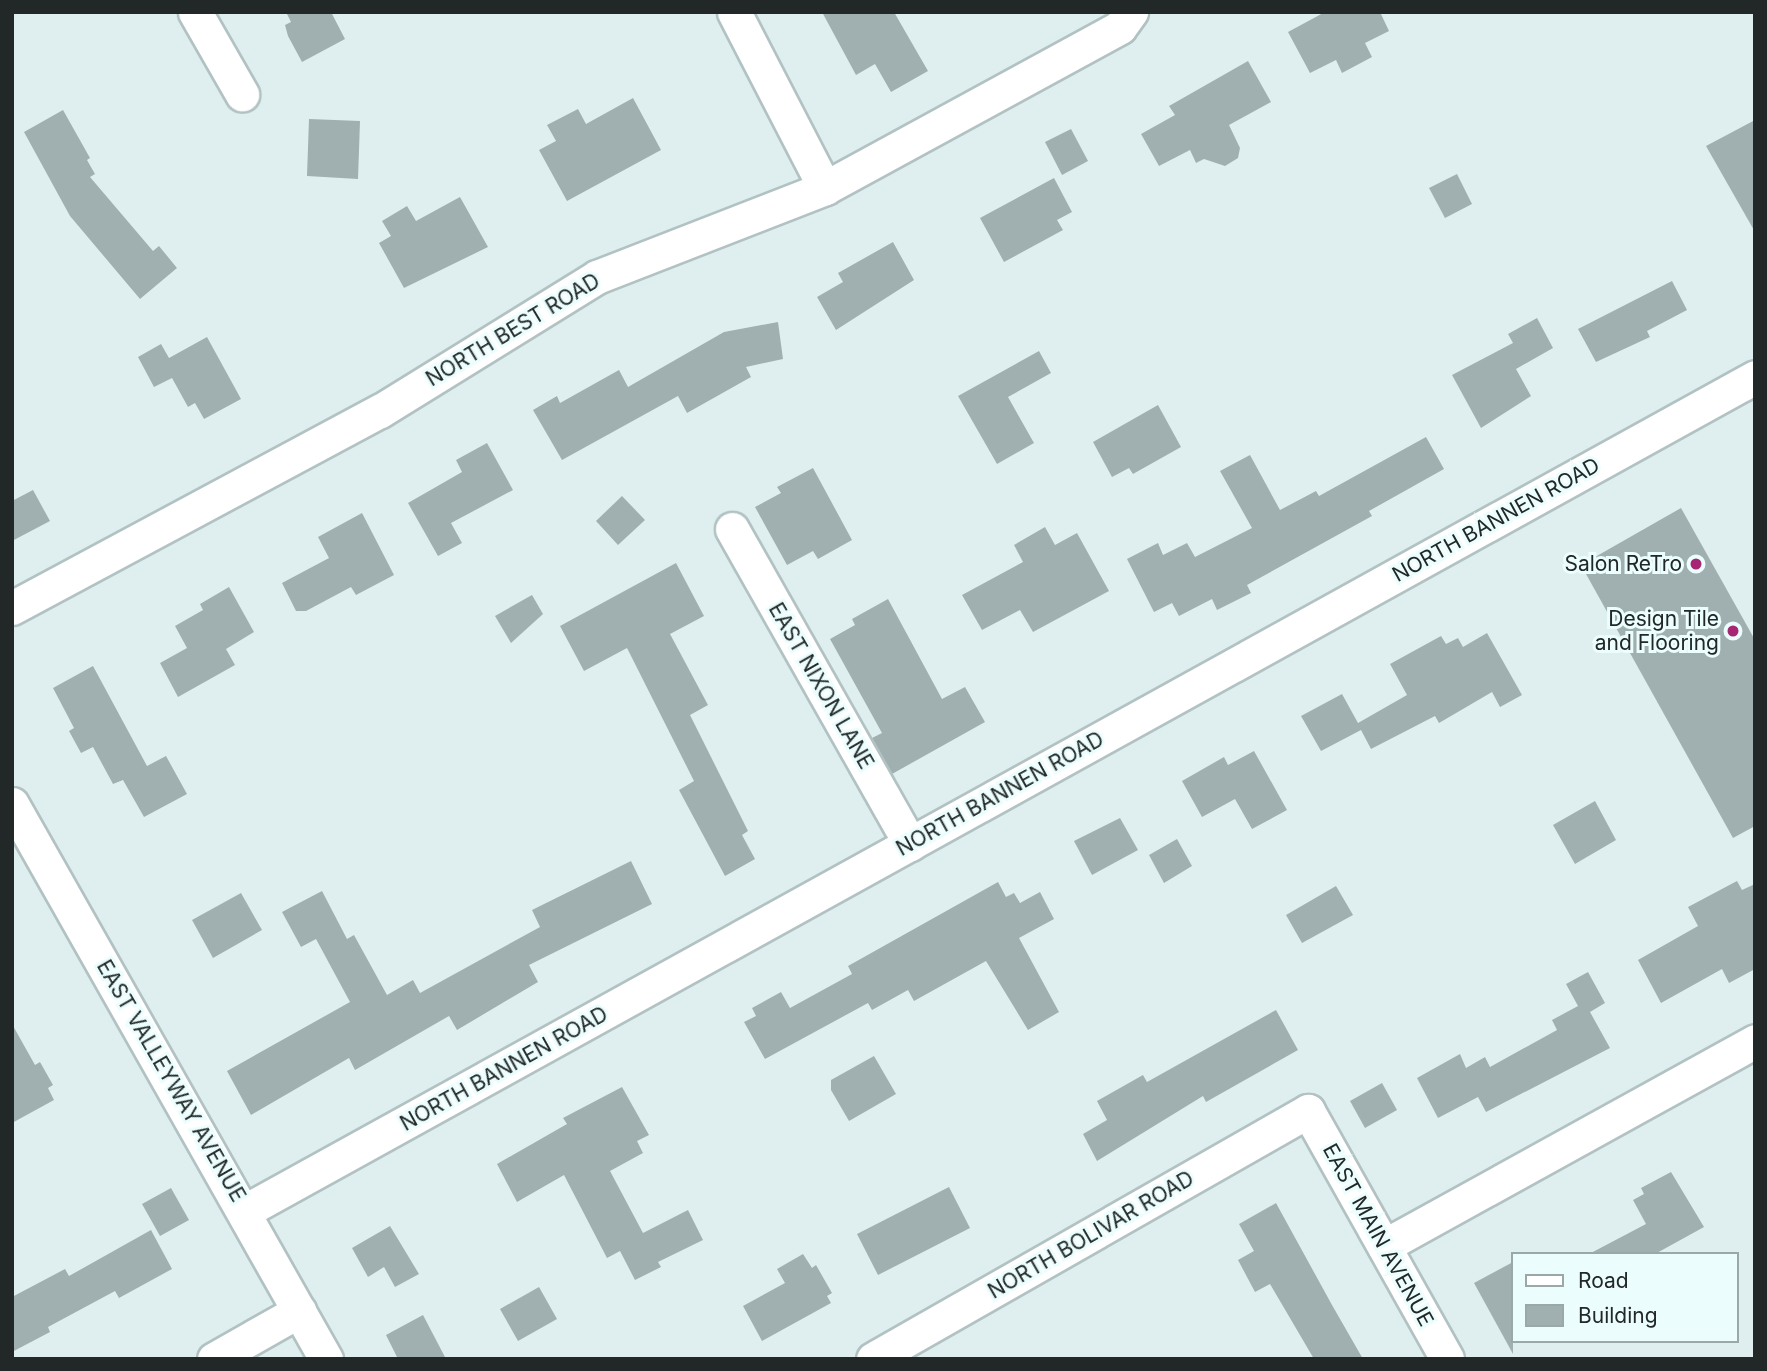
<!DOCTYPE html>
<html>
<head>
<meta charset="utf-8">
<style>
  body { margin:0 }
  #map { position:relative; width:1767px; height:1371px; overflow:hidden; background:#dfeff0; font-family:Inter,sans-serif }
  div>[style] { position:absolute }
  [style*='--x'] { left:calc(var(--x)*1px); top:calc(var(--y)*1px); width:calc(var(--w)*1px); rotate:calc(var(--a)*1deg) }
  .building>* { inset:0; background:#a0b0b0 }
  .roads { filter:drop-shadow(2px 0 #b2c2c3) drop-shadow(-2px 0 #b2c2c3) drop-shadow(0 2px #b2c2c3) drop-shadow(0 -2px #b2c2c3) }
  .street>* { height:33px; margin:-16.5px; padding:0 16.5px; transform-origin:16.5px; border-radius:16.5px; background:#fff }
  .dots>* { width:19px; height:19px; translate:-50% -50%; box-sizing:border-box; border:4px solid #ecfdfd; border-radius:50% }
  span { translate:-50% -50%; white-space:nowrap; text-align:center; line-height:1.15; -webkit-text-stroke:6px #ecfdfd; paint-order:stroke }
  .street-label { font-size:21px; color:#222828 }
  .poi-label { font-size:21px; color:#222828 }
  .right { translate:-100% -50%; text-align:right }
  .frame { position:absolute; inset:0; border:14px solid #222828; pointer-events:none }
  .legend { position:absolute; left:1511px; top:1252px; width:228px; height:91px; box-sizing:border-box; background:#ecfdfd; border:2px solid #9ba8a8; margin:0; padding:9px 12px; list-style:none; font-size:21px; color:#222828 }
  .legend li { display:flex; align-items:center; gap:14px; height:35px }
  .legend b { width:35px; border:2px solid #9ba8a8 }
</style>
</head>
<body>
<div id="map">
  <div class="building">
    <div style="clip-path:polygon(286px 12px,331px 12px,345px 39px,302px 62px,288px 36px,285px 25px,291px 22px)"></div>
    <div style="clip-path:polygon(822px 12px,894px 12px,928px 71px,891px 92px,875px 64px,856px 75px)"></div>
    <div style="clip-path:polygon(1325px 12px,1380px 12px,1389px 31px,1365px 43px,1372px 57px,1342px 73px,1336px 60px,1310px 73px,1288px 32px)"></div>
    <div style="clip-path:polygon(1248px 61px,1271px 102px,1229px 125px,1240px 148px,1238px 158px,1225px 166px,1204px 159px,1196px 163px,1190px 150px,1159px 166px,1141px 134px,1175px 115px,1169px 106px)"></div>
    <div style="clip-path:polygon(633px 98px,661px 150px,567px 201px,539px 150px,556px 141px,547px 125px,578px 109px,586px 124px)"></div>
    <div style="clip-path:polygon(63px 110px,90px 158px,87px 160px,95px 174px,90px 177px,153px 251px,159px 246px,177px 268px,140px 299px,70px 216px,24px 132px)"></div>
    <div style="clip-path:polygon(309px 119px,360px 121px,358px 179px,307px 176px)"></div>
    <div style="clip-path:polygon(1755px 120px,1755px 232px,1706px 146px)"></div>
    <div style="clip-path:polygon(1071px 129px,1088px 161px,1062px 175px,1045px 142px)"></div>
    <div style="clip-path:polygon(1457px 174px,1472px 204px,1445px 218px,1429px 188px)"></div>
    <div style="clip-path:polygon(1054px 178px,1072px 212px,1057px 220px,1063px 230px,1004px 262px,980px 218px)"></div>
    <div style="clip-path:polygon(460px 197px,488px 247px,404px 288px,379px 243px,391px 236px,382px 221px,407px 206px,416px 221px)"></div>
    <div style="clip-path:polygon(893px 242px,914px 280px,836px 330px,817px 297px,843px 282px,838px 273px)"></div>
    <div style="clip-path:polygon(1672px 281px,1687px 310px,1647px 331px,1650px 337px,1596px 362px,1578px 329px)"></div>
    <div style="clip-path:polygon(1537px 318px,1553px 348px,1516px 369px,1531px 396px,1481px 428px,1452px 375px,1513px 343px,1508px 334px)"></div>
    <div style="clip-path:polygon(778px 322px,783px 359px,746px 367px,751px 377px,687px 413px,678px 396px,562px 460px,533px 410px,557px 396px,560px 403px,619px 370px,628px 387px,724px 332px)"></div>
    <div style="clip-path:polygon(207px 337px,241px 399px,204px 419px,195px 403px,188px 407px,172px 378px,154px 387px,138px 357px,161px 344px,169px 358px)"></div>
    <div style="clip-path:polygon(1039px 351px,1051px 373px,1008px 397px,1034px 443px,997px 464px,958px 396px)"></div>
    <div style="clip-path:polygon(1158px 405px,1181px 447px,1133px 474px,1129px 468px,1112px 477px,1093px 442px)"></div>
    <div style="clip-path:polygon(1426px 437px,1444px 469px,1369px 511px,1372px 516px,1247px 585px,1251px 593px,1217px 610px,1212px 599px,1179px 616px,1172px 603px,1154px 612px,1127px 559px,1158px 543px,1163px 555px,1187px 543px,1195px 557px,1252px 528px,1220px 471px,1250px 455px,1280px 510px,1316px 491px,1319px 496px)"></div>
    <div style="clip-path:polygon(487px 443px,513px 490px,451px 523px,462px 543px,438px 556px,408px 503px,462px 472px,456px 460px)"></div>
    <div style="clip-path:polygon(813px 468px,852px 540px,818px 559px,813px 551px,787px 565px,755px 507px,781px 493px,777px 487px)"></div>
    <div style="clip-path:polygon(33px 490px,50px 521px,12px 541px,12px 501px)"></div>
    <div style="clip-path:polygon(622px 496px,645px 520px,618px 545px,596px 521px)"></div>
    <div style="clip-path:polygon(1681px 508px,1755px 640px,1755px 826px,1733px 838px,1581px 565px)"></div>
    <div style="clip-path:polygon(362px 513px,394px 575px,356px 595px,351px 587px,306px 611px,296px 611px,282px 583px,329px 558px,318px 537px)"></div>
    <div style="clip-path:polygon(1045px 527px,1055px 545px,1077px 533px,1109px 591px,1033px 632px,1020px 610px,982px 630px,962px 595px,1023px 562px,1014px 545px)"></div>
    <div style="clip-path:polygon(676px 563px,704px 616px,670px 634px,708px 705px,690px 715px,748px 831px,742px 835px,755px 859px,725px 876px,679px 790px,694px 781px,627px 648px,584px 671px,560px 626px)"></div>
    <div style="clip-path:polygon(229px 587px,254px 632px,226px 649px,235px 665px,178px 697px,160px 663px,187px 648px,175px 626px,203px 610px,200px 604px)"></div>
    <div style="clip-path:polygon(532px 595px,543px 614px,511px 643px,495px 616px)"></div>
    <div style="clip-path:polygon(888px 599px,942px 699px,965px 687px,985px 722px,892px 774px,872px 738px,882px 733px,830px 639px,855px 625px,852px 619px)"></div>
    <div style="clip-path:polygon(1487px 633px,1522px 695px,1500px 707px,1492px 692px,1439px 723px,1435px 716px,1371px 749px,1361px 730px,1321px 751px,1301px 716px,1342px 694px,1358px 723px,1407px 695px,1390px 664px,1441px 636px,1446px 644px,1458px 638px,1463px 647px)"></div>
    <div style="clip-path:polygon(93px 666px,147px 766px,166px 756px,187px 794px,144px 817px,123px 780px,113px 784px,93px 747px,81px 753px,69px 731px,74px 728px,53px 688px)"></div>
    <div style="clip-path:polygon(1254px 751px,1287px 810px,1252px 829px,1235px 799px,1202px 817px,1182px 781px,1224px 757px,1228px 765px)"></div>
    <div style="clip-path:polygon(1595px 801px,1616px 840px,1575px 864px,1553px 825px)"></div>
    <div style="clip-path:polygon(1120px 818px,1138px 850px,1092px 875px,1074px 841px)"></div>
    <div style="clip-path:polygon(1177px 839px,1192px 866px,1164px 883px,1149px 855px)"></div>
    <div style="clip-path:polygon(631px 861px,652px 904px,529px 965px,538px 982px,457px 1030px,449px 1016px,355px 1070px,349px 1058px,251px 1115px,227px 1071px,350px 1002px,316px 939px,301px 947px,282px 912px,322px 891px,347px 939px,354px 935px,387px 995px,413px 980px,420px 993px,540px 927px,532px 910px)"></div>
    <div style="clip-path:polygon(1737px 881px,1742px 890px,1755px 884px,1755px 969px,1729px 983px,1722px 969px,1661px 1003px,1638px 960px,1698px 926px,1688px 907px)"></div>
    <div style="clip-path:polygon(998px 882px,1006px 897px,1014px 893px,1020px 903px,1040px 892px,1054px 919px,1019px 938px,1059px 1012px,1028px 1030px,986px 961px,914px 1001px,908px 990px,872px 1010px,868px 1003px,765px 1059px,744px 1022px,756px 1016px,752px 1008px,781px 992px,790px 1008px,852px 974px,848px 966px)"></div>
    <div style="clip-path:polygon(1336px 886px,1353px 915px,1302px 943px,1286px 915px)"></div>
    <div style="clip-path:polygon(241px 893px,262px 930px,213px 958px,192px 920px)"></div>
    <div style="clip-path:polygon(1588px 972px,1605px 1003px,1590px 1012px,1610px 1048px,1486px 1112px,1478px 1097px,1438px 1118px,1417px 1078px,1460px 1054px,1466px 1068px,1485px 1057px,1490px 1067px,1557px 1030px,1552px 1020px,1578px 1006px,1566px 984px)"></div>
    <div style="clip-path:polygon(1276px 1010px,1298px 1050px,1206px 1102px,1203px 1096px,1097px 1161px,1083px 1134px,1107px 1120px,1097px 1101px,1143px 1075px,1147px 1082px)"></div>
    <div style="clip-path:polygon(12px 1024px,35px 1065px,40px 1062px,53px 1085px,48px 1088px,54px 1100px,12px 1123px)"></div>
    <div style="clip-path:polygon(874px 1056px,896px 1094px,849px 1121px,831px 1090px,831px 1080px)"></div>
    <div style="clip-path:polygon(1382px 1083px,1397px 1110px,1365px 1128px,1350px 1101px)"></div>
    <div style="clip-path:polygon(622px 1087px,649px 1135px,637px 1141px,643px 1153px,610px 1171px,643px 1233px,688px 1210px,703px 1240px,658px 1262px,661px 1267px,635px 1280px,620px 1251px,607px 1258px,564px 1175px,517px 1202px,497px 1164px,567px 1124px,563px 1118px)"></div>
    <div style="clip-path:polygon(1671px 1172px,1704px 1227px,1655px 1254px,1589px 1254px,1646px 1224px,1633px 1200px,1644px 1194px,1641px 1188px)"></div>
    <div style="clip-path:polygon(949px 1187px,970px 1228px,878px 1275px,857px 1234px)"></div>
    <div style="clip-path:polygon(171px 1188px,189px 1220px,160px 1236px,142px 1204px)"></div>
    <div style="clip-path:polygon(1276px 1203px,1332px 1305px,1363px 1359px,1314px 1359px,1270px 1284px,1255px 1292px,1238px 1260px,1254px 1251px,1239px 1224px)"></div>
    <div style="clip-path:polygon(390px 1226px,419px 1274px,395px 1287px,384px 1267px,368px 1277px,352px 1248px)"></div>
    <div style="clip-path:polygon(151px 1230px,172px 1269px,119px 1298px,115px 1291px,48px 1327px,50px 1332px,12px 1352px,12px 1297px,65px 1269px,69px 1276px)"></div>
    <div style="clip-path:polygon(803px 1254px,812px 1268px,816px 1265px,832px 1293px,827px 1296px,831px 1303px,762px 1341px,743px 1306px,785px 1283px,777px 1269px)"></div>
    <div style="clip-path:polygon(1513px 1262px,1513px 1354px,1474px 1283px)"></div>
    <div style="clip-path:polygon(539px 1287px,557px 1319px,518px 1341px,500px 1309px)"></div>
    <div style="clip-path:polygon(423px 1315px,446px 1359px,398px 1359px,386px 1335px)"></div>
  </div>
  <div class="roads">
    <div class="street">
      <div style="--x:195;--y:12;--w:95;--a:60.2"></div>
      <div style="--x:734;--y:12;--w:198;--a:62.7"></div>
      <div style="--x:732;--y:529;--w:362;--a:60.5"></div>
      <div style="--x:12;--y:608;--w:417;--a:-28.2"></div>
      <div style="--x:380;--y:411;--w:255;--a:-31.7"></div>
      <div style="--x:597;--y:277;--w:245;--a:-21.3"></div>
      <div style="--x:825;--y:188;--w:336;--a:-28.6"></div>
      <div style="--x:1120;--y:27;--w:19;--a:-54"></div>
      <div style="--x:12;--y:804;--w:638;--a:60.5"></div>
      <div style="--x:245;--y:1211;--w:1725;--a:-28.91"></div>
      <div style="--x:1384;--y:1246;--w:424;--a:-28.9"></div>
      <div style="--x:214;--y:1359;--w:98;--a:-29.5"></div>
      <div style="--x:873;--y:1359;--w:501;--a:-29.69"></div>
      <div style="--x:1308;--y:1111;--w:284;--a:60.7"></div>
    </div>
  </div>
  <div class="dots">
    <div style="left:1696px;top:564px;background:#a72674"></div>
    <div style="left:1733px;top:631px;background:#a72674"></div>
  </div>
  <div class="street-label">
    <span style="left:513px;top:330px;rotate:-31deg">NORTH BEST ROAD</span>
    <span style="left:1496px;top:520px;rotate:-29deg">NORTH BANNEN ROAD</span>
    <span style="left:821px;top:686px;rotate:60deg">EAST NIXON LANE</span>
    <span style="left:1000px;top:794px;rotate:-29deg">NORTH BANNEN ROAD</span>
    <span style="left:504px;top:1069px;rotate:-29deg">NORTH BANNEN ROAD</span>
    <span style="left:171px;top:1081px;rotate:60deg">EAST VALLEYWAY AVENUE</span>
    <span style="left:1091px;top:1235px;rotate:-30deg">NORTH BOLIVAR ROAD</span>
    <span style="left:1378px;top:1235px;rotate:61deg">EAST MAIN AVENUE</span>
  </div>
  <div class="poi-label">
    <span class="right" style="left:1682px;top:564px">Salon ReTro</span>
    <span class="right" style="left:1719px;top:631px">Design Tile<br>and Flooring</span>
  </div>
  <div class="frame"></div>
  <ul class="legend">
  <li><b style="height:9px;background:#fff"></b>Road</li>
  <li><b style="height:19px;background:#a0b0b0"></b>Building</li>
  </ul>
</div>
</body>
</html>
